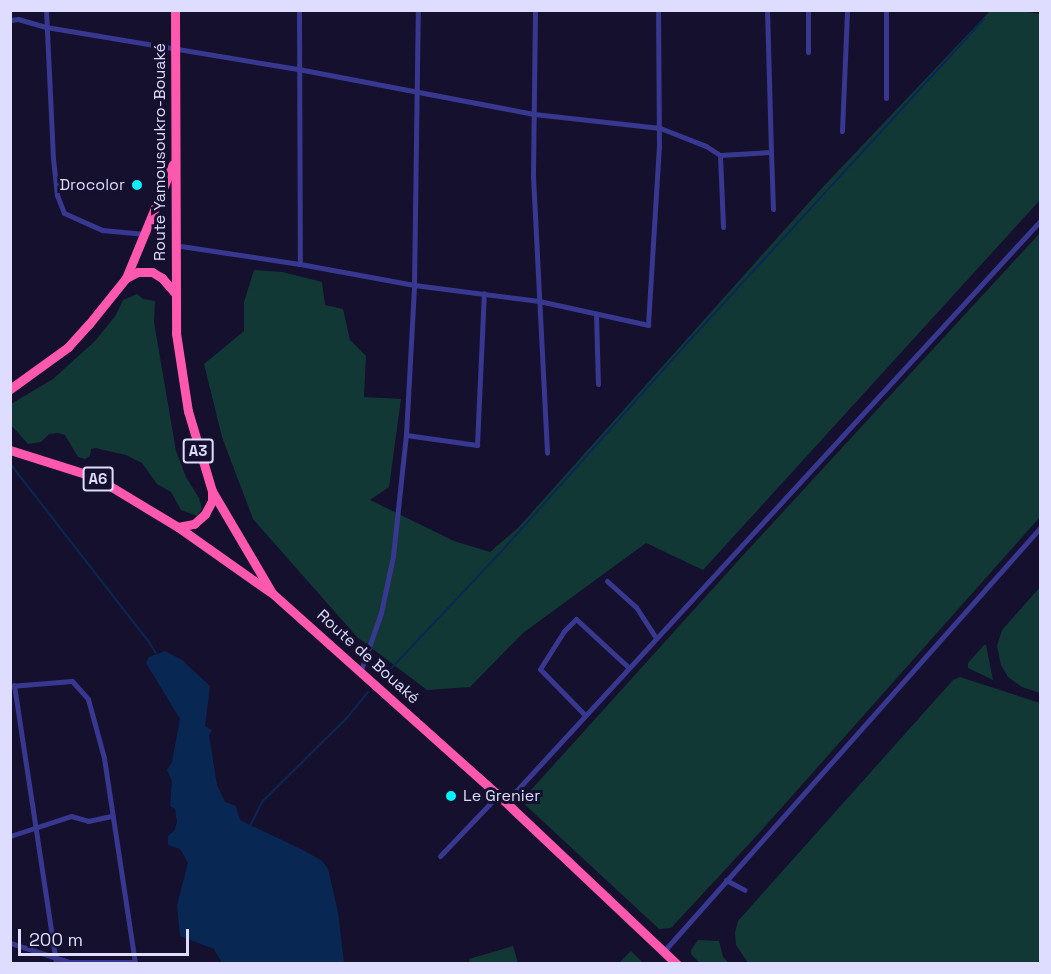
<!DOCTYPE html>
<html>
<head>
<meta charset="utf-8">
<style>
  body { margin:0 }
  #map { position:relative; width:1051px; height:974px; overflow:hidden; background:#14102e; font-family:"Space Grotesk",sans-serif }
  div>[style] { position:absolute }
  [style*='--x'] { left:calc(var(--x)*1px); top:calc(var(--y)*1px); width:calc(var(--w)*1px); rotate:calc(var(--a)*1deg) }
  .green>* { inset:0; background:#123835 }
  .water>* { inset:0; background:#092753 }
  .stream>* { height:1.5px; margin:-0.75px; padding:0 0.75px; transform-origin:0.75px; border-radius:0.75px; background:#092753 }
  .street>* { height:5px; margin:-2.5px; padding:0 2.5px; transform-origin:2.5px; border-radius:2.5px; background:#383890 }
  .highway>* { height:9px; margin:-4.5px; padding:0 4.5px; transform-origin:4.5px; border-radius:4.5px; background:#ff58ae }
  .dots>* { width:16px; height:16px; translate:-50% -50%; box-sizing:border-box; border:3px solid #14102e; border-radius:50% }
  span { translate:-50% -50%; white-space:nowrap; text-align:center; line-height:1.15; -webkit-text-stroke:6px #14102e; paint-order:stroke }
  .shield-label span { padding:2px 4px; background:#14102e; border:2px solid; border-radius:4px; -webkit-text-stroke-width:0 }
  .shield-label { font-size:15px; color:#dfddff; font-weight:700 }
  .street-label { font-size:16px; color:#dfddff }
  .poi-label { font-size:16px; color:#dfddff }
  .right { translate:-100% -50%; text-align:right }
  .left { translate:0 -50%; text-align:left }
  .frame { position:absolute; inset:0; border:12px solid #dfddff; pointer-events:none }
  .scale { position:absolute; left:18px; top:929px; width:171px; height:27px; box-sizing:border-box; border:3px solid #dfddff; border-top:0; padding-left:8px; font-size:18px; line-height:21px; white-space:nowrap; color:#dfddff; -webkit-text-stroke:4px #14102e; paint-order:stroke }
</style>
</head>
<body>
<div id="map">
  <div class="green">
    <div style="clip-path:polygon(1017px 10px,1040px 14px,1040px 200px,703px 570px,646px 543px,523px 633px,470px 687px,427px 690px,357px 637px,253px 519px,222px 437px,204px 364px,244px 331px,244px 302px,254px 270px,282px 272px,322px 282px,325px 305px,343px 309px,350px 340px,366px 356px,364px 397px,401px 399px,389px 487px,370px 500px,454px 541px,490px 552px,518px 528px,821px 189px,990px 11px)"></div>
    <div style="clip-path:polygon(1040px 233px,1040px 517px,760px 832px,671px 928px,659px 929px,521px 801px,746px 552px)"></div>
    <div style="clip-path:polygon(137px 294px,143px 299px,155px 301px,154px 322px,176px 451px,186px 477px,199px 498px,202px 509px,197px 516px,181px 510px,171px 492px,157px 484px,142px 463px,126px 455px,95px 448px,91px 449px,90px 456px,85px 459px,78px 457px,65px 435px,58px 433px,49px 434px,41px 442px,28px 444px,11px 425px,11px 404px,53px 379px,95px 341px,116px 315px,123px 300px)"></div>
    <div style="clip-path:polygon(1040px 587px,1040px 693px,1022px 687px,1008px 677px,1001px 665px,997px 646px,1002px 630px)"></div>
    <div style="clip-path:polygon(984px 645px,986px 645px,993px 680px,968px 668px,968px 663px)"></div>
    <div style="clip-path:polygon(960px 677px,1040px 703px,1040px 963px,748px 963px,736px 945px,735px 933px,738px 921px,953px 680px)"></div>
    <div style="clip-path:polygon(698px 940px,719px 941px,723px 957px,729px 963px,700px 963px,691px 954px,691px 950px)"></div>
    <div style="clip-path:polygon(513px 946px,518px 963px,470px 963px,469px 959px)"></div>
    <div style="clip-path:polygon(631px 951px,643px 963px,619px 963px)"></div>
  </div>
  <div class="water">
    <div style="clip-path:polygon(165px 651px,182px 660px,210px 686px,205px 726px,212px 730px,209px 735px,217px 785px,225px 802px,236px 806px,240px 820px,305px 851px,322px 861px,328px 869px,338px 912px,344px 963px,222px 963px,214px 949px,180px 936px,177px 905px,188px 863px,180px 849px,168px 845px,168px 836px,174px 831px,177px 822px,175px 809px,170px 806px,172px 781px,167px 770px,172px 762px,180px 719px,146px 663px,149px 657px)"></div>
  </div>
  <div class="stream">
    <div style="--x:10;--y:463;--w:224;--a:52.1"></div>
    <div style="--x:148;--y:640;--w:15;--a:58"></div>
    <div style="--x:386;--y:674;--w:169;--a:-46.7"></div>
    <div style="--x:502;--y:551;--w:285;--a:-48.3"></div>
    <div style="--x:692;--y:338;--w:432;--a:-47.5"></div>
    <div style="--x:250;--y:826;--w:28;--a:-63"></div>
    <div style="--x:263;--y:801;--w:118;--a:-44.7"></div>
    <div style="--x:347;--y:718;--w:33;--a:-51"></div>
  </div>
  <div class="street">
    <div style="--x:46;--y:10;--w:148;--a:87.3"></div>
    <div style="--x:53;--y:158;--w:37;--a:84"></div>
    <div style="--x:57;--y:195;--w:19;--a:69"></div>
    <div style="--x:64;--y:213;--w:42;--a:24.1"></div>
    <div style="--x:102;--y:230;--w:43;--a:5.3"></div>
    <div style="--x:299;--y:10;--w:254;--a:89.8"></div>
    <div style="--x:300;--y:264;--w:116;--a:10.4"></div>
    <div style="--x:414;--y:285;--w:126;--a:7.3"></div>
    <div style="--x:539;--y:301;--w:112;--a:12.4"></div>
    <div style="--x:648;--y:325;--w:178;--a:-86.5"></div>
    <div style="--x:659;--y:147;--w:137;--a:-90.4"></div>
    <div style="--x:535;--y:10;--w:166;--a:90.7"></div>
    <div style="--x:533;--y:176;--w:277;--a:87.1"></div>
    <div style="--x:808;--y:10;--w:42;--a:90"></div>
    <div style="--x:10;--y:20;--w:8;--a:-7"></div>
    <div style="--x:18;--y:19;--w:29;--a:16"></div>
    <div style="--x:46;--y:27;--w:255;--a:9.5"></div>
    <div style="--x:298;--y:69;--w:240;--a:10.8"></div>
    <div style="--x:534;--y:114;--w:127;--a:6.3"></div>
    <div style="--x:660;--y:128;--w:49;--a:21.4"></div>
    <div style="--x:706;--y:146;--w:17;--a:33"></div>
    <div style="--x:720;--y:155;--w:51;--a:-3.4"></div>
    <div style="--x:771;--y:152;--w:142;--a:-91.6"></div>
    <div style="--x:886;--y:98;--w:88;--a:-90"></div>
    <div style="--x:842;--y:131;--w:121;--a:-87.6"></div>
    <div style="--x:771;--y:152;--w:57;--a:88"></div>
    <div style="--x:720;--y:155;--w:72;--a:87.6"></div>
    <div style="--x:174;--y:245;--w:127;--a:8.6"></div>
    <div style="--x:596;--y:314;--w:70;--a:88.4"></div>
    <div style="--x:406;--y:435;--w:72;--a:8"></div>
    <div style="--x:477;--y:445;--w:152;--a:-87.4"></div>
    <div style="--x:607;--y:581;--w:39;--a:42"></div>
    <div style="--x:636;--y:607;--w:37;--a:57"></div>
    <div style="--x:361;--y:670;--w:60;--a:-70.7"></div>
    <div style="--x:381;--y:613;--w:58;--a:-78.1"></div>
    <div style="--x:393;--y:556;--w:122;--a:-83.9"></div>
    <div style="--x:406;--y:435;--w:150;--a:-86.9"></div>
    <div style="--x:414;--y:285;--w:275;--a:-89.2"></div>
    <div style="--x:14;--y:685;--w:282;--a:81.4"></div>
    <div style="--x:10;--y:686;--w:62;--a:-4.6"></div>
    <div style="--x:72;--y:681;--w:24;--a:48"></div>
    <div style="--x:88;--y:699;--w:61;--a:74.8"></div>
    <div style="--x:104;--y:758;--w:206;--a:81.4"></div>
    <div style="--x:135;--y:962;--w:66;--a:180"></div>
    <div style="--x:69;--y:962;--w:62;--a:-162.1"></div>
    <div style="--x:585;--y:715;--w:64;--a:-134.4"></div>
    <div style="--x:540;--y:669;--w:45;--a:-57.7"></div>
    <div style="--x:564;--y:631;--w:17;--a:-45"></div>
    <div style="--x:576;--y:619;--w:71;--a:42.7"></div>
    <div style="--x:506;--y:802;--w:789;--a:-47.41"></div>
    <div style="--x:10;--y:836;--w:64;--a:-18.2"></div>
    <div style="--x:71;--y:816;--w:18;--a:16"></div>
    <div style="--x:88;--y:821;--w:25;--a:-12"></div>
    <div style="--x:440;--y:856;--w:84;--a:-46.4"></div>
    <div style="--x:726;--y:880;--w:21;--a:28"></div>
    <div style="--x:664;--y:951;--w:566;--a:-48.37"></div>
  </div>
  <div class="highway">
    <div style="--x:175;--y:10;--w:323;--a:89.8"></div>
    <div style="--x:176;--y:333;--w:79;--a:81.3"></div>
    <div style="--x:188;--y:411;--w:84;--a:73.3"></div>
    <div style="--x:212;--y:491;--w:118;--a:59.5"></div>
    <div style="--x:272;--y:593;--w:303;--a:41.8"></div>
    <div style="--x:498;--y:795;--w:246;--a:43.4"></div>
    <div style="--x:126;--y:278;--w:13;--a:-27"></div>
    <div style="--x:138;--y:272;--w:14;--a:0"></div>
    <div style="--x:152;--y:272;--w:12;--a:31"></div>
    <div style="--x:162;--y:278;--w:20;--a:49"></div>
    <div style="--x:10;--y:389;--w:72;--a:-35.9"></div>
    <div style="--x:68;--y:347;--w:31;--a:-48"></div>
    <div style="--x:89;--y:324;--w:59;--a:-51.2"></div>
    <div style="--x:126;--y:278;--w:123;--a:-67.6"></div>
    <div style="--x:10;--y:450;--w:89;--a:17.6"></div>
    <div style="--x:95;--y:477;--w:97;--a:31.1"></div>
    <div style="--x:178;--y:527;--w:113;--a:35.2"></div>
    <div style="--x:178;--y:527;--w:16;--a:-11"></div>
    <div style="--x:194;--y:524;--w:15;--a:-42"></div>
    <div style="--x:205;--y:514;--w:15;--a:-62"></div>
    <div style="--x:212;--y:501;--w:8;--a:-90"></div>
  </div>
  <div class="dots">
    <div style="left:137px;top:185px;background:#09f0ff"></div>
    <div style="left:451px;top:796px;background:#09f0ff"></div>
  </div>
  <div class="shield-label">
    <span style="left:198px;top:451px">A3</span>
    <span style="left:98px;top:479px">A6</span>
  </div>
  <div class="street-label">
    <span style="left:160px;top:152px;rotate:-90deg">Route Yamousoukro-Bouaké</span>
    <span style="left:368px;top:657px;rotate:42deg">Route de Bouaké</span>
  </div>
  <div class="poi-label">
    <span class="right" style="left:125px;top:185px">Drocolor</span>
    <span class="left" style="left:463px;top:796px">Le Grenier</span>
  </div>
  <div class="frame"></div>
  <div class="scale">200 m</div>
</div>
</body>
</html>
